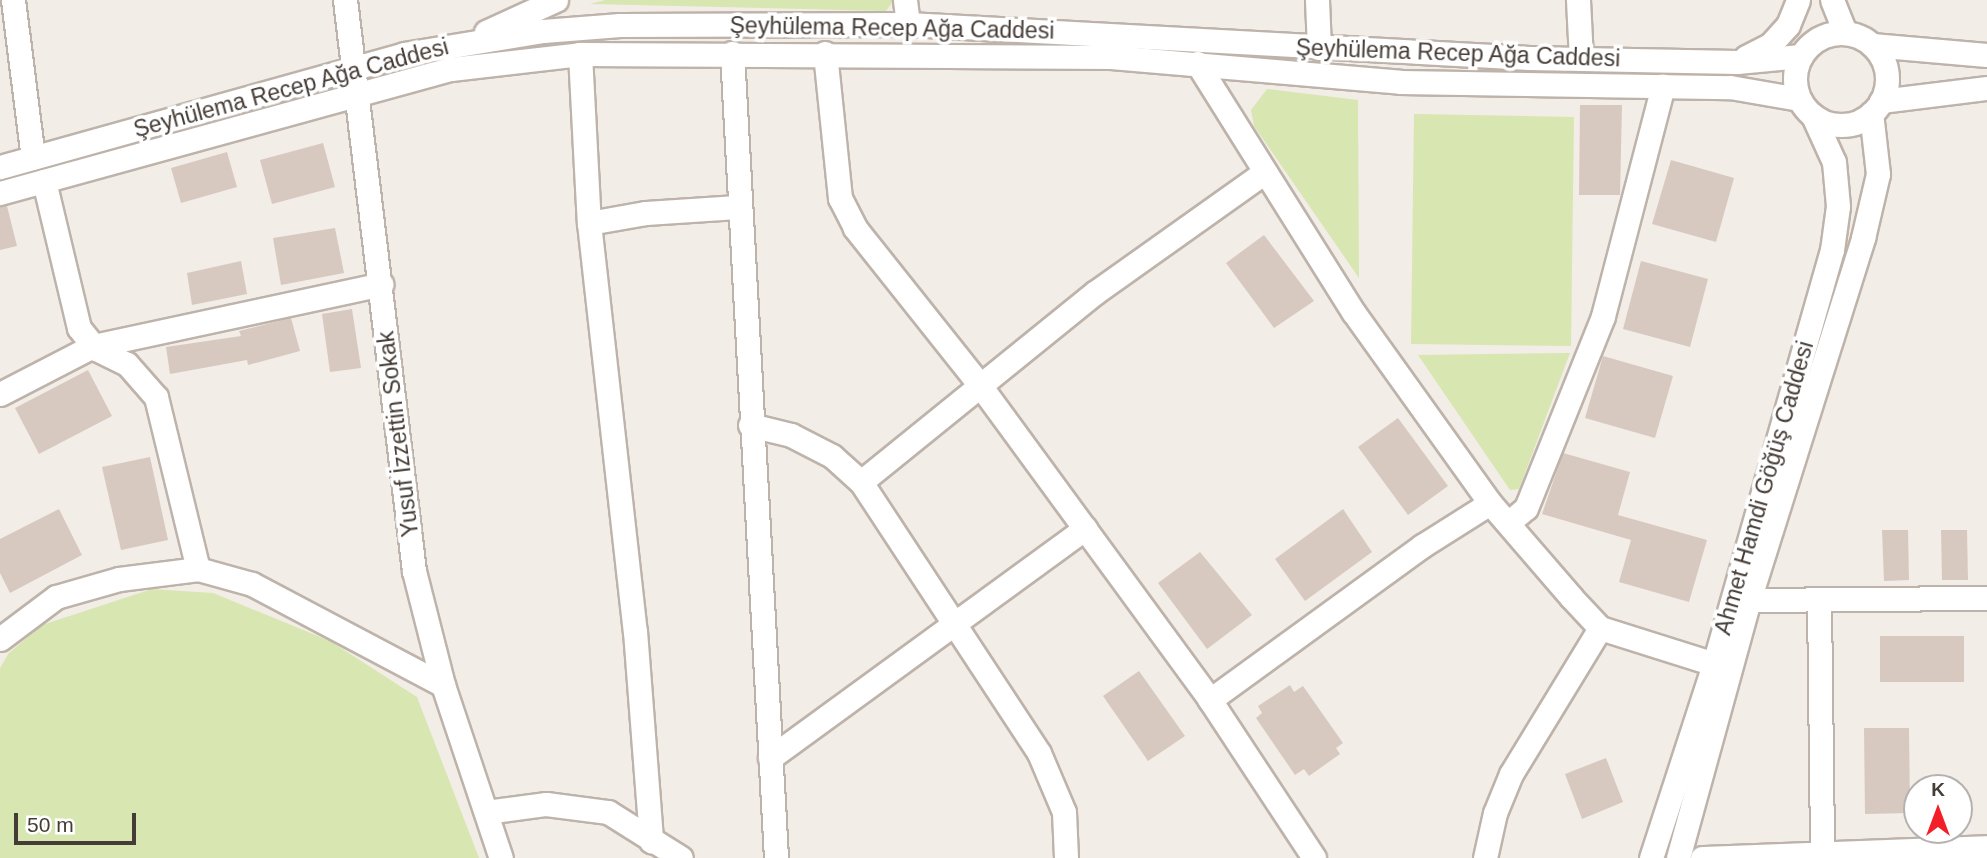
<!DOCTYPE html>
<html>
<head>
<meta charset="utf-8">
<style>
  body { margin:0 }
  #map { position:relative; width:1987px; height:858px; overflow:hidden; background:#f3ede7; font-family:Arial,sans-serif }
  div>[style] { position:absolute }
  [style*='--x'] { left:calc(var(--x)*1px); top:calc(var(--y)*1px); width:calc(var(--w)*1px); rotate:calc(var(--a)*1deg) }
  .green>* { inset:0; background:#d8e6b1 }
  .building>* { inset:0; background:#d7c9c0 }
  .roads { filter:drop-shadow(2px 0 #beb3aa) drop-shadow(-2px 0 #beb3aa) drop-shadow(0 2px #beb3aa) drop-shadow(0 -2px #beb3aa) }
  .minor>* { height:23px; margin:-11.5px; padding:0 11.5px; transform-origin:11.5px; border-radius:11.5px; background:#fff }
  .minor>.ring { margin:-11.5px; padding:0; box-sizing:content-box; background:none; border:23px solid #fff; border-radius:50% }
  span { translate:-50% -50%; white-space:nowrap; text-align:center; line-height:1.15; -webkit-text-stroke:7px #fff; paint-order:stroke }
  .street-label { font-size:23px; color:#453c36 }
  .north { position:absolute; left:1903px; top:774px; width:70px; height:70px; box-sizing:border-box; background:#fff; border:2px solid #b5b1af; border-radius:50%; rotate:0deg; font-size:19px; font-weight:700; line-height:28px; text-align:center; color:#453c36 }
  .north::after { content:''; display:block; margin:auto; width:24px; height:32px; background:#f21e28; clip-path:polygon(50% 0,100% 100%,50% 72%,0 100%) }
  .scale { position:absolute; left:14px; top:813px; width:122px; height:32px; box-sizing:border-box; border:4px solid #453c36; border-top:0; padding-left:9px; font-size:21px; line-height:24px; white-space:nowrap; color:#453c36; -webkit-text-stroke:5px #fff; paint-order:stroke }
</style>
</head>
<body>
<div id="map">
  <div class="green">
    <div style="clip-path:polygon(605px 0,894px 0,886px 11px,590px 4px)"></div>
    <div style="clip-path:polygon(1267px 89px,1358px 100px,1359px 278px,1254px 126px,1251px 110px)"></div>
    <div style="clip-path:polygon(1414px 114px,1574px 117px,1571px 346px,1411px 344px)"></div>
    <div style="clip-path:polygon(1570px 353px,1519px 489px,1510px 490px,1418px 355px)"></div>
    <div style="clip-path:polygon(152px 589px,213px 593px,330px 641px,417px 697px,479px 858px,0 858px,0 668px,9px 653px,42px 625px)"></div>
  </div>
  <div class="building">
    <div style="clip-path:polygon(1580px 105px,1622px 105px,1620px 195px,1579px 195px)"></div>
    <div style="clip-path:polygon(323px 143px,335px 187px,272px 204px,260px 160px)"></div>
    <div style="clip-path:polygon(227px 152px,237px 187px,181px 203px,171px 168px)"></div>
    <div style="clip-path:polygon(1671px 160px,1734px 178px,1716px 242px,1652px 224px)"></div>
    <div style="clip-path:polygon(7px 206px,17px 246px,0 250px,0 207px)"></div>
    <div style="clip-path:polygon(335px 228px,344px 273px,281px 285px,273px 238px)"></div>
    <div style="clip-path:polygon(1264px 235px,1314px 301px,1274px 328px,1226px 263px)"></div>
    <div style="clip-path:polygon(241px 261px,247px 294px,192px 305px,187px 273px)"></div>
    <div style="clip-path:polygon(1641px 261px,1708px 279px,1690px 347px,1623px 329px)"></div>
    <div style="clip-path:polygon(352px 309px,361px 368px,330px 372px,322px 314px)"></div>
    <div style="clip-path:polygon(291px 318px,300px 351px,248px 365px,247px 360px,170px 374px,166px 347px,241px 336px,239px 331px)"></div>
    <div style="clip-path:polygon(1603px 356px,1673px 376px,1655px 438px,1585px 418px)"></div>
    <div style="clip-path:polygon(88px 370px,112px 416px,39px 454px,15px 408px)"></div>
    <div style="clip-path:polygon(1398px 418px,1448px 486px,1408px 515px,1358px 447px)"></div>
    <div style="clip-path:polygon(1563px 453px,1630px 472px,1618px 515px,1707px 540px,1689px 602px,1619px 582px,1631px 540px,1542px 514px)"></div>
    <div style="clip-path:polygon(150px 457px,168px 540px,121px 550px,102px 467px)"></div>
    <div style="clip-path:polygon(59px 509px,82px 555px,10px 593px,0 573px,0 539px)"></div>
    <div style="clip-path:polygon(1343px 509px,1372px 552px,1305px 601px,1275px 559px)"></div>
    <div style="clip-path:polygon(1882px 530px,1908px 530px,1909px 580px,1884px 581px)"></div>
    <div style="clip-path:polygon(1941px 530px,1967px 530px,1968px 580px,1942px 580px)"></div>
    <div style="clip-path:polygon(1200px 552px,1252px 615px,1207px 649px,1158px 583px)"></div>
    <div style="clip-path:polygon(1880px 636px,1964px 636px,1964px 682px,1880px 682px)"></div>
    <div style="clip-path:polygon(1139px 671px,1185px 736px,1148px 761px,1103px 696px)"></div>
    <div style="clip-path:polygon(1290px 685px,1294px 692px,1303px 686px,1343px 743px,1336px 748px,1340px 754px,1309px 776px,1304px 769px,1295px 775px,1256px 718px,1262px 713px,1258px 706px)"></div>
    <div style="clip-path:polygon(1864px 728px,1909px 728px,1910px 813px,1865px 814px)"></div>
    <div style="clip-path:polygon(1606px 758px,1623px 802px,1582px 819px,1565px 774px)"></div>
  </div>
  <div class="roads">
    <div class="minor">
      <div style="--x:13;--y:0;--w:159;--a:82.8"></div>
      <div style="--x:345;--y:0;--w:575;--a:83.11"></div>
      <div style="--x:414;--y:571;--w:118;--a:75.7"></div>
      <div style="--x:443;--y:685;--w:182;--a:71.5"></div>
      <div style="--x:905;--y:0;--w:24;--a:83"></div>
      <div style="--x:1317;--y:0;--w:48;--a:87.6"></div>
      <div style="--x:1578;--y:0;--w:59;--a:87.1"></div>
      <div style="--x:1832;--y:0;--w:35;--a:68"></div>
      <div style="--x:486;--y:32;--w:77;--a:-24.6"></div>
      <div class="ring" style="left:1795px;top:33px;width:69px;height:69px"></div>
      <div style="--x:1872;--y:45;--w:115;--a:5"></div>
      <div style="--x:732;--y:53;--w:806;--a:86.87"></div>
      <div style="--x:825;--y:53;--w:146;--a:84.1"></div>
      <div style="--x:840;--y:198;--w:34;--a:63"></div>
      <div style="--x:855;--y:228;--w:199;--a:51.5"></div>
      <div style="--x:979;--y:384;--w:391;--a:53.8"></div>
      <div style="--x:1210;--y:700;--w:189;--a:56.6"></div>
      <div style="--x:580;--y:54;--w:169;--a:87"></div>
      <div style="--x:589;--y:223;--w:411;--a:83.6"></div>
      <div style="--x:635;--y:631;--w:211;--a:85.6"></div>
      <div style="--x:1746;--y:57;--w:27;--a:-27"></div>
      <div style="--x:1770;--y:45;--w:27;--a:-48"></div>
      <div style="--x:1788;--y:25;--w:27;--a:-68"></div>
      <div style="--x:1197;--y:63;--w:295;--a:57.9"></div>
      <div style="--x:1354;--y:313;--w:234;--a:54.4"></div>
      <div style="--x:1490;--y:503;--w:124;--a:49.2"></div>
      <div style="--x:1571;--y:597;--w:42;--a:46.9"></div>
      <div style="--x:1600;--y:628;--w:120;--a:17.5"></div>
      <div style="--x:1881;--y:101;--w:107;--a:-7"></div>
      <div style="--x:0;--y:167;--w:420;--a:-15.6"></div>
      <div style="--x:404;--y:54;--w:141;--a:-9.4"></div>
      <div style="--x:543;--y:31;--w:77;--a:-4.5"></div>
      <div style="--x:620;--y:25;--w:288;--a:-0.2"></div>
      <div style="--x:908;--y:24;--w:622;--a:3.13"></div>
      <div style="--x:1529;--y:58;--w:208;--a:1.1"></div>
      <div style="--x:1737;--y:62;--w:64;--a:-5.4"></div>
      <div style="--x:44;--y:181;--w:151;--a:76.6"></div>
      <div style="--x:79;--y:328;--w:27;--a:51"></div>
      <div style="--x:96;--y:349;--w:34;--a:26"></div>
      <div style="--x:127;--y:364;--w:44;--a:48.7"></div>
      <div style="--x:156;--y:397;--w:177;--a:76.3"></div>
      <div style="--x:0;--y:193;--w:468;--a:-15.4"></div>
      <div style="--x:451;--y:69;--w:130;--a:-6.6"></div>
      <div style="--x:580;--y:54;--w:531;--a:0.32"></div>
      <div style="--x:1111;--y:57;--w:290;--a:4.9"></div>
      <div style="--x:1400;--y:82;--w:330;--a:0.9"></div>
      <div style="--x:1730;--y:87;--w:70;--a:9.9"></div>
      <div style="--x:589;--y:223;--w:58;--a:-10"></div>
      <div style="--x:646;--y:213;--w:91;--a:-3.8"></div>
      <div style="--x:0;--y:394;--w:105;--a:-27.3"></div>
      <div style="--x:93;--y:346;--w:295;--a:-12.1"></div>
      <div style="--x:750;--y:425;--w:42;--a:13.7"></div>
      <div style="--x:791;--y:435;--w:46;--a:27.1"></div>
      <div style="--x:832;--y:456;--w:39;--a:42"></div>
      <div style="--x:861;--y:482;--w:324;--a:56.7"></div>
      <div style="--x:1039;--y:753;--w:64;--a:67"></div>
      <div style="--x:1064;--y:812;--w:46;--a:87.5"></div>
      <div style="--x:861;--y:482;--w:302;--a:-39"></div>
      <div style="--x:1096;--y:292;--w:207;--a:-35.4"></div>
      <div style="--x:1508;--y:523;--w:23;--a:-40"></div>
      <div style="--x:1526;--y:508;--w:207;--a:-68.1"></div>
      <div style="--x:1603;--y:316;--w:238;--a:-75.4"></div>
      <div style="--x:1749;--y:600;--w:238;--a:-0.5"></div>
      <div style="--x:1819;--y:600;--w:253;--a:89.3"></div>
      <div style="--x:0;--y:639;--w:70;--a:-36.9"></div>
      <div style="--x:56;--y:597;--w:66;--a:-15.9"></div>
      <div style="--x:119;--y:579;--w:80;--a:-7.2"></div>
      <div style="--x:198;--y:569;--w:56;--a:15.5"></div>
      <div style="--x:252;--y:584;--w:216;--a:27.9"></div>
      <div style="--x:1210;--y:700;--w:262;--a:-36"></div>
      <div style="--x:1422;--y:546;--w:80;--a:-32.3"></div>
      <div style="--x:770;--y:758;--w:390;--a:-36.1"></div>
      <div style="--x:486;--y:812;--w:61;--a:-7.6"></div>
      <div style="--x:546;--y:804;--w:63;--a:7.4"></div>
      <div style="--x:608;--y:812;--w:86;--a:32.2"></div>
      <div style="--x:1485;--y:858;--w:46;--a:-77.5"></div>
      <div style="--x:1495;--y:813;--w:42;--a:-67.7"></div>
      <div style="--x:1511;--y:774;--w:171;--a:-58.6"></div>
      <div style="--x:1651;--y:858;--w:204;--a:-72"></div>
      <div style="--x:1714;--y:664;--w:430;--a:-74.1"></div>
      <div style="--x:1832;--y:250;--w:44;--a:-82.2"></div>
      <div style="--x:1838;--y:206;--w:44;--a:-95.2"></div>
      <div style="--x:1834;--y:162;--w:51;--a:-114.5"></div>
      <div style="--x:1678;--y:858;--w:268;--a:-74.6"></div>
      <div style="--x:1749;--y:600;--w:380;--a:-72.5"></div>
      <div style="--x:1863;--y:238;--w:66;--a:-76.8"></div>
      <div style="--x:1878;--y:174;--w:61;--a:-96.5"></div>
      <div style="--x:1702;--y:858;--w:285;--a:-2.2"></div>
    </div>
  </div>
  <div class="street-label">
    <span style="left:892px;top:28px;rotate:1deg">Şeyhülema Recep Ağa Caddesi</span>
    <span style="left:1458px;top:53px;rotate:2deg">Şeyhülema Recep Ağa Caddesi</span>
    <span style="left:291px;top:88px;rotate:-15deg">Şeyhülema Recep Ağa Caddesi</span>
    <span style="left:398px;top:434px;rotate:-97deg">Yusuf İzzettin Sokak</span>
    <span style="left:1764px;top:488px;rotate:-74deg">Ahmet Hamdi Göğüş Caddesi</span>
  </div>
  <div class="north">K</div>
  <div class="scale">50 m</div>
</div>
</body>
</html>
